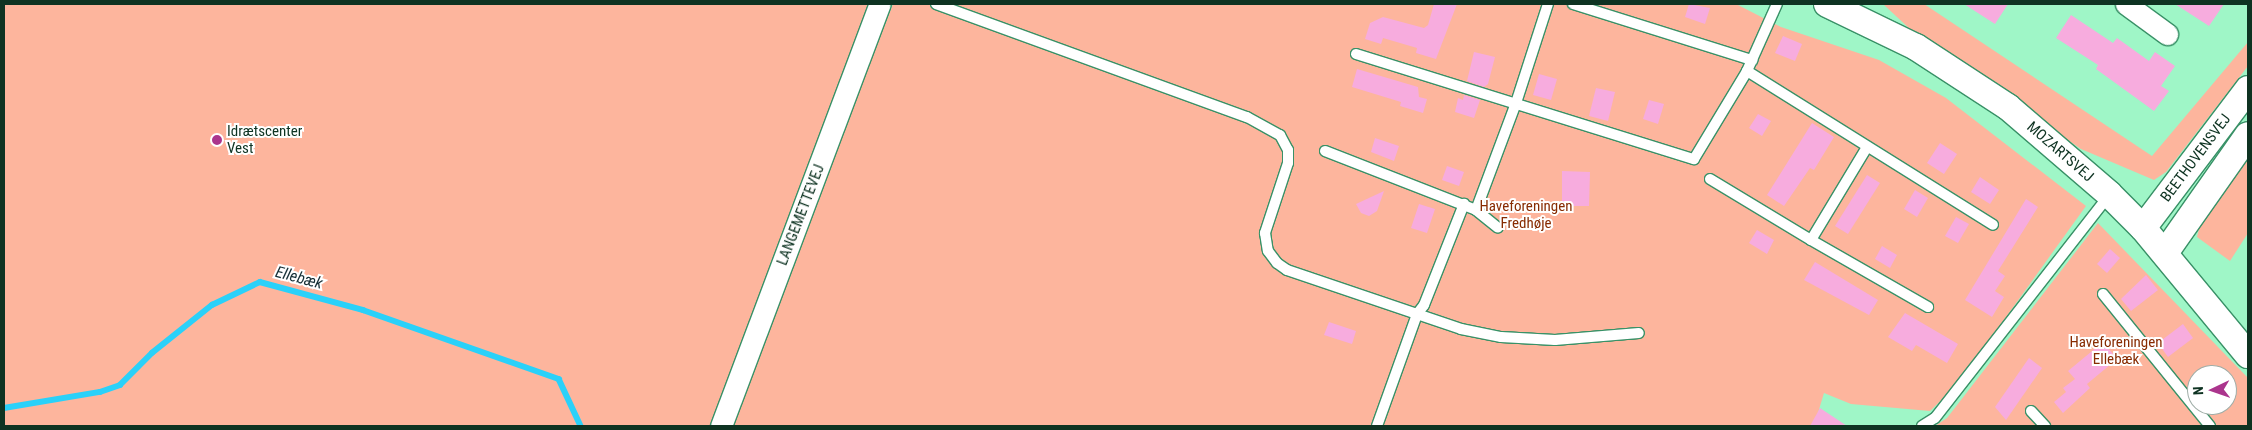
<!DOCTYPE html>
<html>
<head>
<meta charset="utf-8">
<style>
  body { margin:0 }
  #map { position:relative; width:2252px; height:430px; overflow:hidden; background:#9ff6c7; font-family:"Roboto Condensed",sans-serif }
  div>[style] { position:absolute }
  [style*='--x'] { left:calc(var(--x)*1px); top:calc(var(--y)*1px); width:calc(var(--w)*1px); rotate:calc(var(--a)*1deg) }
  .green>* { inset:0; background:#fdb59d }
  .stream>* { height:5.5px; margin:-2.75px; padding:0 2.75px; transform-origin:2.75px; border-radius:2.75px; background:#2ad1f9 }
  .building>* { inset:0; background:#f7acde }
  .roads { filter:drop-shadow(1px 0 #399167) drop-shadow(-1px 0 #399167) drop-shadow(0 1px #399167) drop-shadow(0 -1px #399167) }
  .service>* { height:10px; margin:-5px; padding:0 5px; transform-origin:5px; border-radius:5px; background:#fff }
  .minor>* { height:21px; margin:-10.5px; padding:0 10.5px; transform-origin:10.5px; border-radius:10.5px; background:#fff }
  .tertiary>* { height:26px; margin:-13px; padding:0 13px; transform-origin:13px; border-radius:13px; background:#fff }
  .dots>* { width:14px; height:14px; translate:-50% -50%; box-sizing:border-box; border:2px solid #fff; border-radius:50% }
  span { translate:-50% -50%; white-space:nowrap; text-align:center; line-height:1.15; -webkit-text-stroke:4px #fff; paint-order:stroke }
  .poi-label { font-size:15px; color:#0e3322 }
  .left { translate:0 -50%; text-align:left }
  .street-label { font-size:15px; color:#0e3322 }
  .park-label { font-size:15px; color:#872b01 }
  .water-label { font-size:16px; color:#162f36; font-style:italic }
  .frame { position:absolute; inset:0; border:5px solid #0e3322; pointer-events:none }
  .north { position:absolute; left:2187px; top:365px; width:50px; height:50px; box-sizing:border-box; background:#fff; border:1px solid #9fada7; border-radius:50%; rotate:267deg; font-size:14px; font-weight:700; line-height:20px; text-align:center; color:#0e3322 }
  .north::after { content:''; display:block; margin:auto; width:18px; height:22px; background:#ab358d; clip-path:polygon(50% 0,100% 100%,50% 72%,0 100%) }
</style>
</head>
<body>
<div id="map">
  <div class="green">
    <div style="clip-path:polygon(4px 4px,872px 4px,710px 426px,4px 426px)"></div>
    <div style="clip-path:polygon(893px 4px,1736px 4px,1781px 27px,1879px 60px,1946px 98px,2086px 206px,1957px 385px,1930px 411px,1851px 404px,1824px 393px,1814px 426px,728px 426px)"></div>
    <div style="clip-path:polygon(1883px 4px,1924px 4px,2152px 156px,2248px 42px,2248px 66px,2166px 172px,2154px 180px,2081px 149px,1925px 43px)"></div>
    <div style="clip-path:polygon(2248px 149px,2248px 233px,2230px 261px,2197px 237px,2201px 221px)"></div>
    <div style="clip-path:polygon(evenodd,2098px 223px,2248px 378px,2248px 426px,1935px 426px,1947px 418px,2098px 223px,2197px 375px,2227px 375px,2227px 405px,2197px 405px,2197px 375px)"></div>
  </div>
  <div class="stream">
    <div style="--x:4;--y:408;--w:97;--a:-9.5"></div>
    <div style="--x:100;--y:392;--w:21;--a:-19"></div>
    <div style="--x:120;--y:385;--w:45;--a:-45"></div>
    <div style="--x:152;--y:353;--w:77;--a:-38.7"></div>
    <div style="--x:212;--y:305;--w:53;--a:-25.6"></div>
    <div style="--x:260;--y:282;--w:107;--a:15.2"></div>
    <div style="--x:363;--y:310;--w:208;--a:19.4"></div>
    <div style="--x:559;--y:379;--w:52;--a:64.9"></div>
  </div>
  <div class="building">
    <div style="clip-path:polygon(1434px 4px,1457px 4px,1436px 59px,1416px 53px,1417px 48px,1383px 38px,1381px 44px,1365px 39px,1370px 23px,1383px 17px,1424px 28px,1428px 25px)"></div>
    <div style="clip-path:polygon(1689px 4px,1710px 8px,1705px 24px,1685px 17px)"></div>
    <div style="clip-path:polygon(1964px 4px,2008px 4px,1995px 24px)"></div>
    <div style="clip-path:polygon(2175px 4px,2224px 4px,2209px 26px)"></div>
    <div style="clip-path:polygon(2071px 15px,2113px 43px,2117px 38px,2149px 61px,2155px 52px,2175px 66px,2161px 86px,2169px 91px,2154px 111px,2096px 69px,2098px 65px,2056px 38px)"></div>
    <div style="clip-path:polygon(1783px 36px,1802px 44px,1795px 61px,1775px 53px)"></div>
    <div style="clip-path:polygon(1474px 52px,1495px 57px,1488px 84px,1484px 87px,1467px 81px)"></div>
    <div style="clip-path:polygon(1357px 69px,1418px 87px,1419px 97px,1427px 99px,1423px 113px,1400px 106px,1401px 102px,1352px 87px)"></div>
    <div style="clip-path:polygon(1539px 74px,1557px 79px,1551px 100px,1533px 95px)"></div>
    <div style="clip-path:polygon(1596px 88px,1615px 92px,1608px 121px,1589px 116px)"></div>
    <div style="clip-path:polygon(1464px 95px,1480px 100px,1474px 118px,1455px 112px,1458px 98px,1463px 100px)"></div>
    <div style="clip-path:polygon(1649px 100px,1664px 104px,1658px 124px,1643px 119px)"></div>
    <div style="clip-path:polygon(1758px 114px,1771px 121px,1762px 136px,1749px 128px)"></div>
    <div style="clip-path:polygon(1812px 123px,1834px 137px,1814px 170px,1810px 168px,1784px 206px,1767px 195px)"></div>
    <div style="clip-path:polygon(1375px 138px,1399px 146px,1394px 161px,1371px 152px)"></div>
    <div style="clip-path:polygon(1940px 143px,1957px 154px,1944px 174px,1927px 163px)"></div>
    <div style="clip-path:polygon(1447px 166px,1464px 172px,1459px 186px,1442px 180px)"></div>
    <div style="clip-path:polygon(1562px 171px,1590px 172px,1589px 206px,1562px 206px)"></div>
    <div style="clip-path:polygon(1867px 175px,1880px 183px,1848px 234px,1835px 226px)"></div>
    <div style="clip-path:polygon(1980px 177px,1999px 190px,1990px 204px,1971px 192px)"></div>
    <div style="clip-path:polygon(1915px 190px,1928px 198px,1917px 217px,1904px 209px)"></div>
    <div style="clip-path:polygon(1384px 191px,1377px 211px,1369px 216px,1361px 213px,1356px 204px)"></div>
    <div style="clip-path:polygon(2026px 199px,2038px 207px,1998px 271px,2005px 276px,1995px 291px,2004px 297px,1992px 317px,1965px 300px)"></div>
    <div style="clip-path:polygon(1419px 204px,1435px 209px,1427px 233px,1411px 228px)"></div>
    <div style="clip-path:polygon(1956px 217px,1969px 224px,1958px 243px,1945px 236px)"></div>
    <div style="clip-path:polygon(1757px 230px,1774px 240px,1767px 254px,1749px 243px)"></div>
    <div style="clip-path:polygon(1882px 246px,1897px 255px,1890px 268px,1875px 259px)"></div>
    <div style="clip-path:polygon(2110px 249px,2120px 258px,2107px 273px,2097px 264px)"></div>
    <div style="clip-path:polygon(1815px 262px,1878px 300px,1869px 315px,1804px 280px)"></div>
    <div style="clip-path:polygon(2146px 275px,2158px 290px,2131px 311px,2121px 299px)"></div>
    <div style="clip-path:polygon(1905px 313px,1958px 344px,1947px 363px,1916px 345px,1912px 351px,1888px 337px)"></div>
    <div style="clip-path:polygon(1329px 322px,1356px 331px,1352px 344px,1324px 335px)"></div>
    <div style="clip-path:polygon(2183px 324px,2193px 338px,2168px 357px,2158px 343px)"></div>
    <div style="clip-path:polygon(2103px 342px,2117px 359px,2087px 384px,2090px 388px,2063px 413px,2054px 402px,2066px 392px,2063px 388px,2075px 379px,2068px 371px)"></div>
    <div style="clip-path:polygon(2029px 358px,2042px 368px,2006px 420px,1995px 407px)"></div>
    <div style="clip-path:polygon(1820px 408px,1847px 426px,1810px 426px)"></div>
  </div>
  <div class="roads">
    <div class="service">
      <div style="--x:936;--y:4;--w:331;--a:20"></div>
      <div style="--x:1247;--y:117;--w:38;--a:29"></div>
      <div style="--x:1280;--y:135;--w:17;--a:62"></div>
      <div style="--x:1288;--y:150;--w:13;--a:90"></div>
      <div style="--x:1288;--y:163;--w:74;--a:108.2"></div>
      <div style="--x:1265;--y:233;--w:18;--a:81"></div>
      <div style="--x:1268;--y:251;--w:15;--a:53"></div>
      <div style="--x:1277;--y:263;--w:12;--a:35"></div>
      <div style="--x:1287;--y:270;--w:184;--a:18.7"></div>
      <div style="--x:1461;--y:329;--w:41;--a:11.3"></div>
      <div style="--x:1501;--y:337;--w:54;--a:3.2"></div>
      <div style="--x:1555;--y:340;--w:84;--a:-4.8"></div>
      <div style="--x:1573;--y:4;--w:188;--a:17.4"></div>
      <div style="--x:1356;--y:54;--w:354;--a:17.3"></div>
      <div style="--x:1694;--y:159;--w:103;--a:-58.9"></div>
      <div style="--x:1747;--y:71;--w:73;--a:-65.9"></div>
      <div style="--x:1747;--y:71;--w:290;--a:32"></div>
      <div style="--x:1325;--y:151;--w:162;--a:21.3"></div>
      <div style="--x:1476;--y:210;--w:114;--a:-69.5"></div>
      <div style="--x:1516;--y:103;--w:104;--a:-72.1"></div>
      <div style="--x:1710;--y:179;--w:118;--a:31.1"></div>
      <div style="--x:1811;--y:240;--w:109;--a:-58.9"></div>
      <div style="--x:1476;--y:210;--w:28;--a:39"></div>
      <div style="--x:1811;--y:240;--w:135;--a:29.8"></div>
      <div style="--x:2103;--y:294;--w:170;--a:51"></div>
      <div style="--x:2031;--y:411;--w:21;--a:47"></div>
      <div style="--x:1377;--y:426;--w:119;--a:-70.3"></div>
      <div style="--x:1417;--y:314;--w:11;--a:-52"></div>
      <div style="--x:1424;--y:305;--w:109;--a:-68.4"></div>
      <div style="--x:1922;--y:426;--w:15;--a:-32"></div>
      <div style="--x:1935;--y:418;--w:283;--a:-52"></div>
    </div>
    <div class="minor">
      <div style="--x:2126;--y:4;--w:51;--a:36.2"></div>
      <div style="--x:721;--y:426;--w:451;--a:-69.4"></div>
    </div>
    <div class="tertiary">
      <div style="--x:1827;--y:4;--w:99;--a:25.8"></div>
      <div style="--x:1916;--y:47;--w:110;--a:33.1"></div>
      <div style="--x:2008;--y:107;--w:133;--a:40.7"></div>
      <div style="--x:2109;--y:194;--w:48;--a:45"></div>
      <div style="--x:2143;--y:228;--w:165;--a:50.4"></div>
      <div style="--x:2143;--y:228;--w:174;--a:-52.9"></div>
      <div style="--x:2165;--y:253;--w:144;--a:-54.9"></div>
    </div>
  </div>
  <div class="dots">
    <div style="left:217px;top:140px;background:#ab358d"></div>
  </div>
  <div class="poi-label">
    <span class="left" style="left:227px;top:140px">Idrætscenter<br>Vest</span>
  </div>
  <div class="street-label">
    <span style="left:2060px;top:152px;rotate:41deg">MOZARTSVEJ</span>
    <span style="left:2196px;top:158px;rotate:-53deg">BEETHOVENSVEJ</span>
    <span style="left:801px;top:215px;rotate:-69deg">LANGEMETTEVEJ</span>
  </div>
  <div class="park-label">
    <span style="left:1526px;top:215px">Haveforeningen<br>Fredhøje</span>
    <span style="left:2116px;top:351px">Haveforeningen<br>Ellebæk</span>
  </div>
  <div class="water-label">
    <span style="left:299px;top:278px;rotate:15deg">Ellebæk</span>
  </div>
  <div class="frame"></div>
  <div class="north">N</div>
</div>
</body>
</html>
